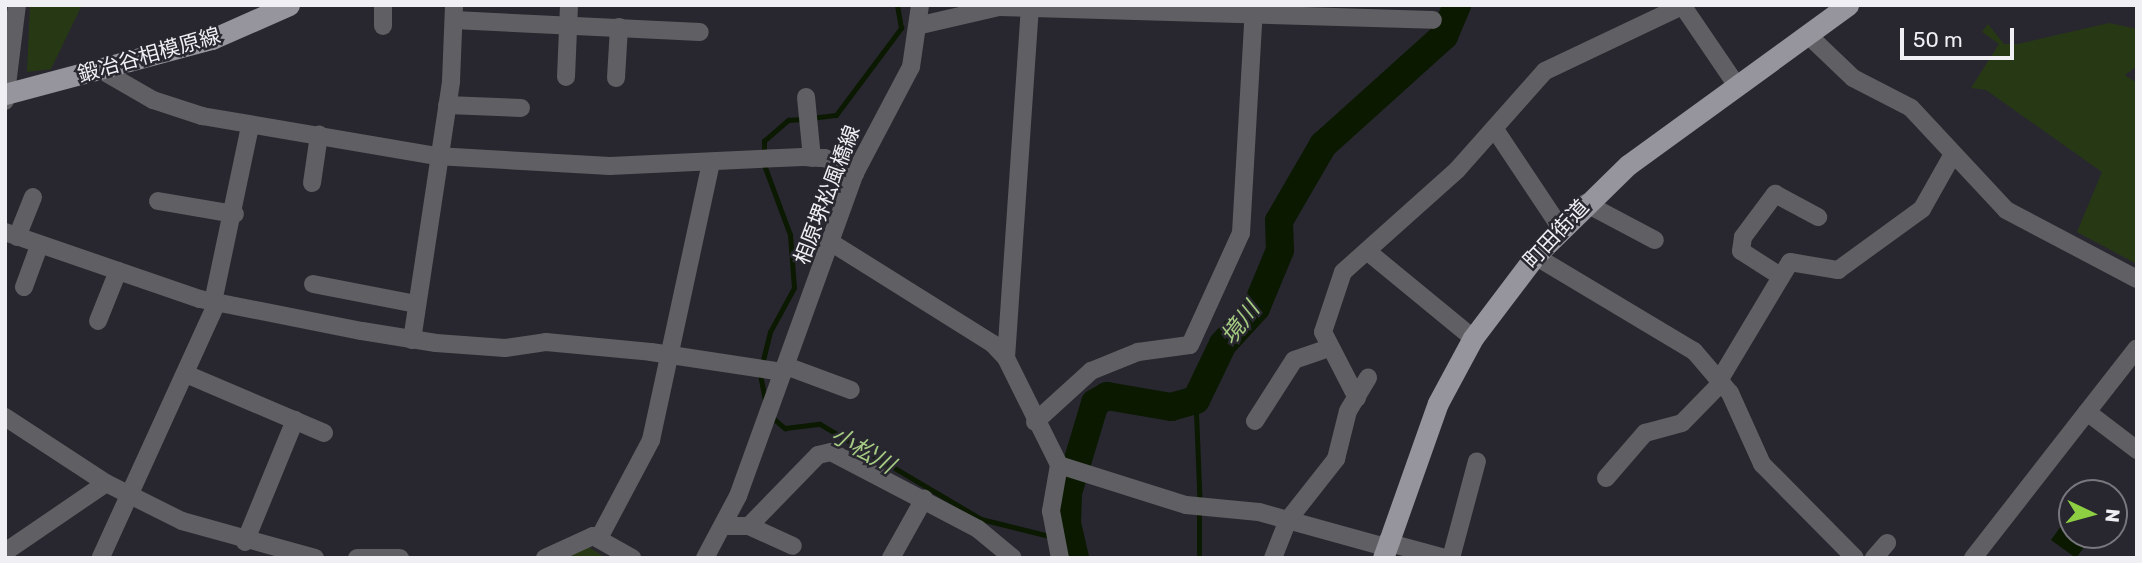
<!DOCTYPE html>
<html>
<head>
<meta charset="utf-8">
<style>
  body { margin:0 }
  #map { position:relative; width:2142px; height:563px; overflow:hidden; background:#28272f; font-family:Rubik,"Noto Sans JP",sans-serif }
  div>[style] { position:absolute }
  [style*='--x'] { left:calc(var(--x)*1px); top:calc(var(--y)*1px); width:calc(var(--w)*1px); rotate:calc(var(--a)*1deg) }
  .green>* { inset:0; background:#273914 }
  .water>* { inset:0; background:#0a1900 }
  .stream>* { height:4.5px; margin:-2.25px; padding:0 2.25px; transform-origin:2.25px; border-radius:2.25px; background:#0a1900 }
  .river>* { height:28px; margin:-14px; padding:0 14px; transform-origin:14px; border-radius:14px; background:#0a1900 }
  .minor>* { height:18px; margin:-9px; padding:0 9px; transform-origin:9px; border-radius:9px; background:#605f63 }
  .major>* { height:21px; margin:-10.5px; padding:0 10.5px; transform-origin:10.5px; border-radius:10.5px; background:#96959d }
  span { translate:-50% -50%; white-space:nowrap; text-align:center; line-height:1.15; -webkit-text-stroke:5px #28272f; paint-order:stroke }
  .street-label { font-size:21px; color:#efeff4 }
  .water-label { font-size:23px; color:#a6cc83; font-style:italic }
  .frame { position:absolute; inset:0; border:7px solid #efeff4; pointer-events:none }
  .north { position:absolute; left:2058px; top:479px; width:70px; height:70px; box-sizing:border-box; background:#28272f; border:2px solid #78777e; border-radius:50%; rotate:95deg; font-size:19px; font-weight:700; line-height:28px; text-align:center; color:#efeff4 }
  .north::after { content:''; display:block; margin:auto; width:24px; height:32px; background:#8ece43; clip-path:polygon(50% 0,100% 100%,50% 72%,0 100%) }
  .scale { position:absolute; left:1900px; top:28px; width:114px; height:32px; box-sizing:border-box; border:4px solid #efeff4; border-top:0; padding-left:9px; font-size:21px; line-height:24px; white-space:nowrap; color:#efeff4; -webkit-text-stroke:5px #28272f; paint-order:stroke }
</style>
</head>
<body>
<div id="map">
  <div class="green">
    <div style="clip-path:polygon(30px 5px,82px 5px,51px 69px,27px 72px)"></div>
    <div style="clip-path:polygon(2109px 23px,2137px 29px,2137px 66px,2125px 75px,2137px 83px,2137px 264px,2077px 232px,2102px 172px,1986px 90px,1971px 88px,1999px 44px,1982px 32px,1988px 24px,2004px 44px,2018px 44px)"></div>
    <div style="clip-path:polygon(587px 546px,606px 558px,562px 558px)"></div>
  </div>
  <div class="water">
    <div style="clip-path:polygon(2072px 511px,2072px 535px,2093px 535px,2076px 558px,2051px 540px)"></div>
  </div>
  <div class="stream">
    <div style="--x:811;--y:118;--w:25;--a:-7"></div>
    <div style="--x:836;--y:115;--w:109;--a:-53.2"></div>
    <div style="--x:901;--y:28;--w:23;--a:-100"></div>
    <div style="--x:764;--y:156;--w:15;--a:-90"></div>
    <div style="--x:764;--y:141;--w:32;--a:-41"></div>
    <div style="--x:788;--y:120;--w:14;--a:-4"></div>
    <div style="--x:762;--y:364;--w:33;--a:-76"></div>
    <div style="--x:770;--y:332;--w:50;--a:-61.4"></div>
    <div style="--x:794;--y:288;--w:53;--a:-94.3"></div>
    <div style="--x:790;--y:235;--w:75;--a:-110.4"></div>
    <div style="--x:760;--y:372;--w:33;--a:79"></div>
    <div style="--x:1196;--y:400;--w:100;--a:87.7"></div>
    <div style="--x:773;--y:418;--w:16;--a:40"></div>
    <div style="--x:785;--y:428;--w:35;--a:-7"></div>
    <div style="--x:820;--y:424;--w:187;--a:30.5"></div>
    <div style="--x:981;--y:519;--w:70;--a:14"></div>
    <div style="--x:1199;--y:558;--w:46;--a:-90"></div>
  </div>
  <div class="river">
    <div style="--x:1075;--y:558;--w:36;--a:-103"></div>
    <div style="--x:1067;--y:523;--w:30;--a:-88"></div>
    <div style="--x:1068;--y:493;--w:94;--a:-73.3"></div>
    <div style="--x:1095;--y:403;--w:14;--a:-30"></div>
    <div style="--x:1107;--y:396;--w:65;--a:9.8"></div>
    <div style="--x:1171;--y:407;--w:26;--a:-16"></div>
    <div style="--x:1196;--y:400;--w:62;--a:-64.3"></div>
    <div style="--x:1223;--y:344;--w:49;--a:-47.5"></div>
    <div style="--x:1256;--y:308;--w:63;--a:-67.5"></div>
    <div style="--x:1280;--y:250;--w:29;--a:-92"></div>
    <div style="--x:1279;--y:221;--w:88;--a:-59.9"></div>
    <div style="--x:1323;--y:145;--w:163;--a:-42"></div>
    <div style="--x:1444;--y:36;--w:34;--a:-67"></div>
  </div>
  <div class="minor">
    <div style="--x:1682;--y:5;--w:98;--a:55.8"></div>
    <div style="--x:454;--y:20;--w:246;--a:2.8"></div>
    <div style="--x:921;--y:25;--w:80;--a:-13"></div>
    <div style="--x:999;--y:7;--w:434;--a:1.7"></div>
    <div style="--x:383;--y:26;--w:21;--a:-90"></div>
    <div style="--x:1808;--y:35;--w:62;--a:43.7"></div>
    <div style="--x:1853;--y:78;--w:65;--a:27.3"></div>
    <div style="--x:1911;--y:108;--w:139;--a:47"></div>
    <div style="--x:2006;--y:210;--w:148;--a:27.8"></div>
    <div style="--x:101;--y:70;--w:60;--a:30"></div>
    <div style="--x:153;--y:100;--w:52;--a:18.1"></div>
    <div style="--x:202;--y:116;--w:237;--a:9.7"></div>
    <div style="--x:436;--y:156;--w:174;--a:3.3"></div>
    <div style="--x:610;--y:166;--w:193;--a:-2.7"></div>
    <div style="--x:803;--y:157;--w:22;--a:3"></div>
    <div style="--x:825;--y:158;--w:34;--a:27"></div>
    <div style="--x:566;--y:77;--w:72;--a:-87.6"></div>
    <div style="--x:616;--y:78;--w:51;--a:-86.6"></div>
    <div style="--x:806;--y:97;--w:61;--a:84.4"></div>
    <div style="--x:5;--y:101;--w:97;--a:-82.9"></div>
    <div style="--x:447;--y:105;--w:74;--a:2.3"></div>
    <div style="--x:1496;--y:131;--w:115;--a:56.3"></div>
    <div style="--x:312;--y:183;--w:49;--a:-81.7"></div>
    <div style="--x:158;--y:201;--w:78;--a:9.6"></div>
    <div style="--x:1585;--y:203;--w:79;--a:27.9"></div>
    <div style="--x:5;--y:232;--w:206;--a:19"></div>
    <div style="--x:200;--y:299;--w:165;--a:11.2"></div>
    <div style="--x:362;--y:331;--w:75;--a:9.2"></div>
    <div style="--x:436;--y:343;--w:69;--a:4.1"></div>
    <div style="--x:505;--y:348;--w:41;--a:-8.3"></div>
    <div style="--x:546;--y:342;--w:105;--a:5.4"></div>
    <div style="--x:651;--y:352;--w:134;--a:8.6"></div>
    <div style="--x:17;--y:237;--w:43;--a:-68.2"></div>
    <div style="--x:832;--y:243;--w:190;--a:32.1"></div>
    <div style="--x:993;--y:344;--w:19;--a:47"></div>
    <div style="--x:1006;--y:358;--w:119;--a:63.6"></div>
    <div style="--x:1059;--y:465;--w:133;--a:17.5"></div>
    <div style="--x:1186;--y:505;--w:73;--a:5.5"></div>
    <div style="--x:1259;--y:512;--w:131;--a:15.5"></div>
    <div style="--x:1367;--y:251;--w:137;--a:39.4"></div>
    <div style="--x:1535;--y:256;--w:185;--a:30.9"></div>
    <div style="--x:1694;--y:351;--w:55;--a:49.4"></div>
    <div style="--x:1730;--y:393;--w:78;--a:65.7"></div>
    <div style="--x:1762;--y:464;--w:132;--a:45.3"></div>
    <div style="--x:1780;--y:276;--w:46;--a:-147.3"></div>
    <div style="--x:1741;--y:251;--w:14;--a:-82"></div>
    <div style="--x:1743;--y:237;--w:54;--a:-53.3"></div>
    <div style="--x:1775;--y:194;--w:49;--a:28.1"></div>
    <div style="--x:313;--y:284;--w:105;--a:11"></div>
    <div style="--x:24;--y:287;--w:44;--a:-69.9"></div>
    <div style="--x:213;--y:302;--w:180;--a:-78.1"></div>
    <div style="--x:98;--y:321;--w:54;--a:-68.2"></div>
    <div style="--x:412;--y:340;--w:262;--a:-81.4"></div>
    <div style="--x:451;--y:81;--w:76;--a:-87.7"></div>
    <div style="--x:1006;--y:358;--w:352;--a:-86.1"></div>
    <div style="--x:786;--y:366;--w:69;--a:20.3"></div>
    <div style="--x:186;--y:374;--w:150;--a:23.1"></div>
    <div style="--x:1720;--y:379;--w:136;--a:-59.1"></div>
    <div style="--x:1790;--y:262;--w:49;--a:9.5"></div>
    <div style="--x:1838;--y:270;--w:104;--a:-36"></div>
    <div style="--x:1922;--y:209;--w:63;--a:-60.6"></div>
    <div style="--x:1357;--y:398;--w:74;--a:-117.3"></div>
    <div style="--x:1323;--y:332;--w:63;--a:-71.6"></div>
    <div style="--x:1343;--y:272;--w:153;--a:-41.8"></div>
    <div style="--x:1457;--y:170;--w:132;--a:-48.4"></div>
    <div style="--x:1545;--y:71;--w:152;--a:-25.4"></div>
    <div style="--x:2087;--y:412;--w:63;--a:37.2"></div>
    <div style="--x:5;--y:417;--w:121;--a:33.2"></div>
    <div style="--x:106;--y:483;--w:85;--a:26.6"></div>
    <div style="--x:182;--y:521;--w:138;--a:15.5"></div>
    <div style="--x:1255;--y:421;--w:72;--a:-57.4"></div>
    <div style="--x:1294;--y:360;--w:37;--a:-19"></div>
    <div style="--x:1035;--y:422;--w:76;--a:-42.3"></div>
    <div style="--x:1091;--y:371;--w:51;--a:-22"></div>
    <div style="--x:1138;--y:352;--w:52;--a:-7.7"></div>
    <div style="--x:1190;--y:345;--w:123;--a:-65.5"></div>
    <div style="--x:1241;--y:233;--w:228;--a:-86.7"></div>
    <div style="--x:1059;--y:465;--w:47;--a:99.9"></div>
    <div style="--x:1051;--y:511;--w:48;--a:79.2"></div>
    <div style="--x:1606;--y:478;--w:60;--a:-49.1"></div>
    <div style="--x:1645;--y:433;--w:38;--a:-15"></div>
    <div style="--x:1682;--y:423;--w:57;--a:-45.7"></div>
    <div style="--x:726;--y:526;--w:23;--a:0"></div>
    <div style="--x:749;--y:526;--w:99;--a:-45.8"></div>
    <div style="--x:818;--y:455;--w:13;--a:-13"></div>
    <div style="--x:831;--y:452;--w:166;--a:27.6"></div>
    <div style="--x:978;--y:529;--w:45;--a:39.6"></div>
    <div style="--x:749;--y:526;--w:48;--a:24.4"></div>
    <div style="--x:599;--y:538;--w:111;--a:-62"></div>
    <div style="--x:651;--y:440;--w:280;--a:-77.8"></div>
    <div style="--x:245;--y:542;--w:132;--a:-67.7"></div>
    <div style="--x:1386;--y:542;--w:61;--a:15.2"></div>
    <div style="--x:5;--y:552;--w:122;--a:-34.3"></div>
    <div style="--x:101;--y:557;--w:279;--a:-65.5"></div>
    <div style="--x:357;--y:558;--w:43;--a:0"></div>
    <div style="--x:545;--y:558;--w:53;--a:-24.6"></div>
    <div style="--x:593;--y:536;--w:45;--a:29.4"></div>
    <div style="--x:705;--y:558;--w:70;--a:-62"></div>
    <div style="--x:738;--y:496;--w:344;--a:-70.1"></div>
    <div style="--x:855;--y:173;--w:120;--a:-62.2"></div>
    <div style="--x:911;--y:67;--w:63;--a:-81.7"></div>
    <div style="--x:891;--y:558;--w:68;--a:-60.8"></div>
    <div style="--x:1273;--y:558;--w:41;--a:-68.5"></div>
    <div style="--x:1288;--y:520;--w:78;--a:-51.8"></div>
    <div style="--x:1336;--y:459;--w:49;--a:-76"></div>
    <div style="--x:1348;--y:411;--w:39;--a:-59"></div>
    <div style="--x:1451;--y:558;--w:100;--a:-75"></div>
    <div style="--x:1874;--y:558;--w:20;--a:-49"></div>
    <div style="--x:1973;--y:558;--w:266;--a:-52"></div>
  </div>
  <div class="major">
    <div style="--x:5;--y:94;--w:214;--a:-14.9"></div>
    <div style="--x:212;--y:39;--w:84;--a:-23.8"></div>
    <div style="--x:1383;--y:558;--w:164;--a:-70.5"></div>
    <div style="--x:1438;--y:403;--w:74;--a:-61.7"></div>
    <div style="--x:1473;--y:338;--w:103;--a:-52.9"></div>
    <div style="--x:1535;--y:256;--w:130;--a:-44.4"></div>
    <div style="--x:1628;--y:165;--w:272;--a:-36"></div>
  </div>
  <div class="street-label">
    <span style="left:149px;top:55px;rotate:-16deg">鍛冶谷相模原線</span>
    <span style="left:827px;top:195px;rotate:-69deg">相原堺松風橋線</span>
    <span style="left:1556px;top:234px;rotate:-47deg">町田街道</span>
  </div>
  <div class="water-label">
    <span style="left:1240px;top:323px;rotate:-53deg">境川</span>
    <span style="left:863px;top:450px;rotate:30deg">小松川</span>
  </div>
  <div class="frame"></div>
  <div class="north">N</div>
  <div class="scale">50 m</div>
</div>
</body>
</html>
